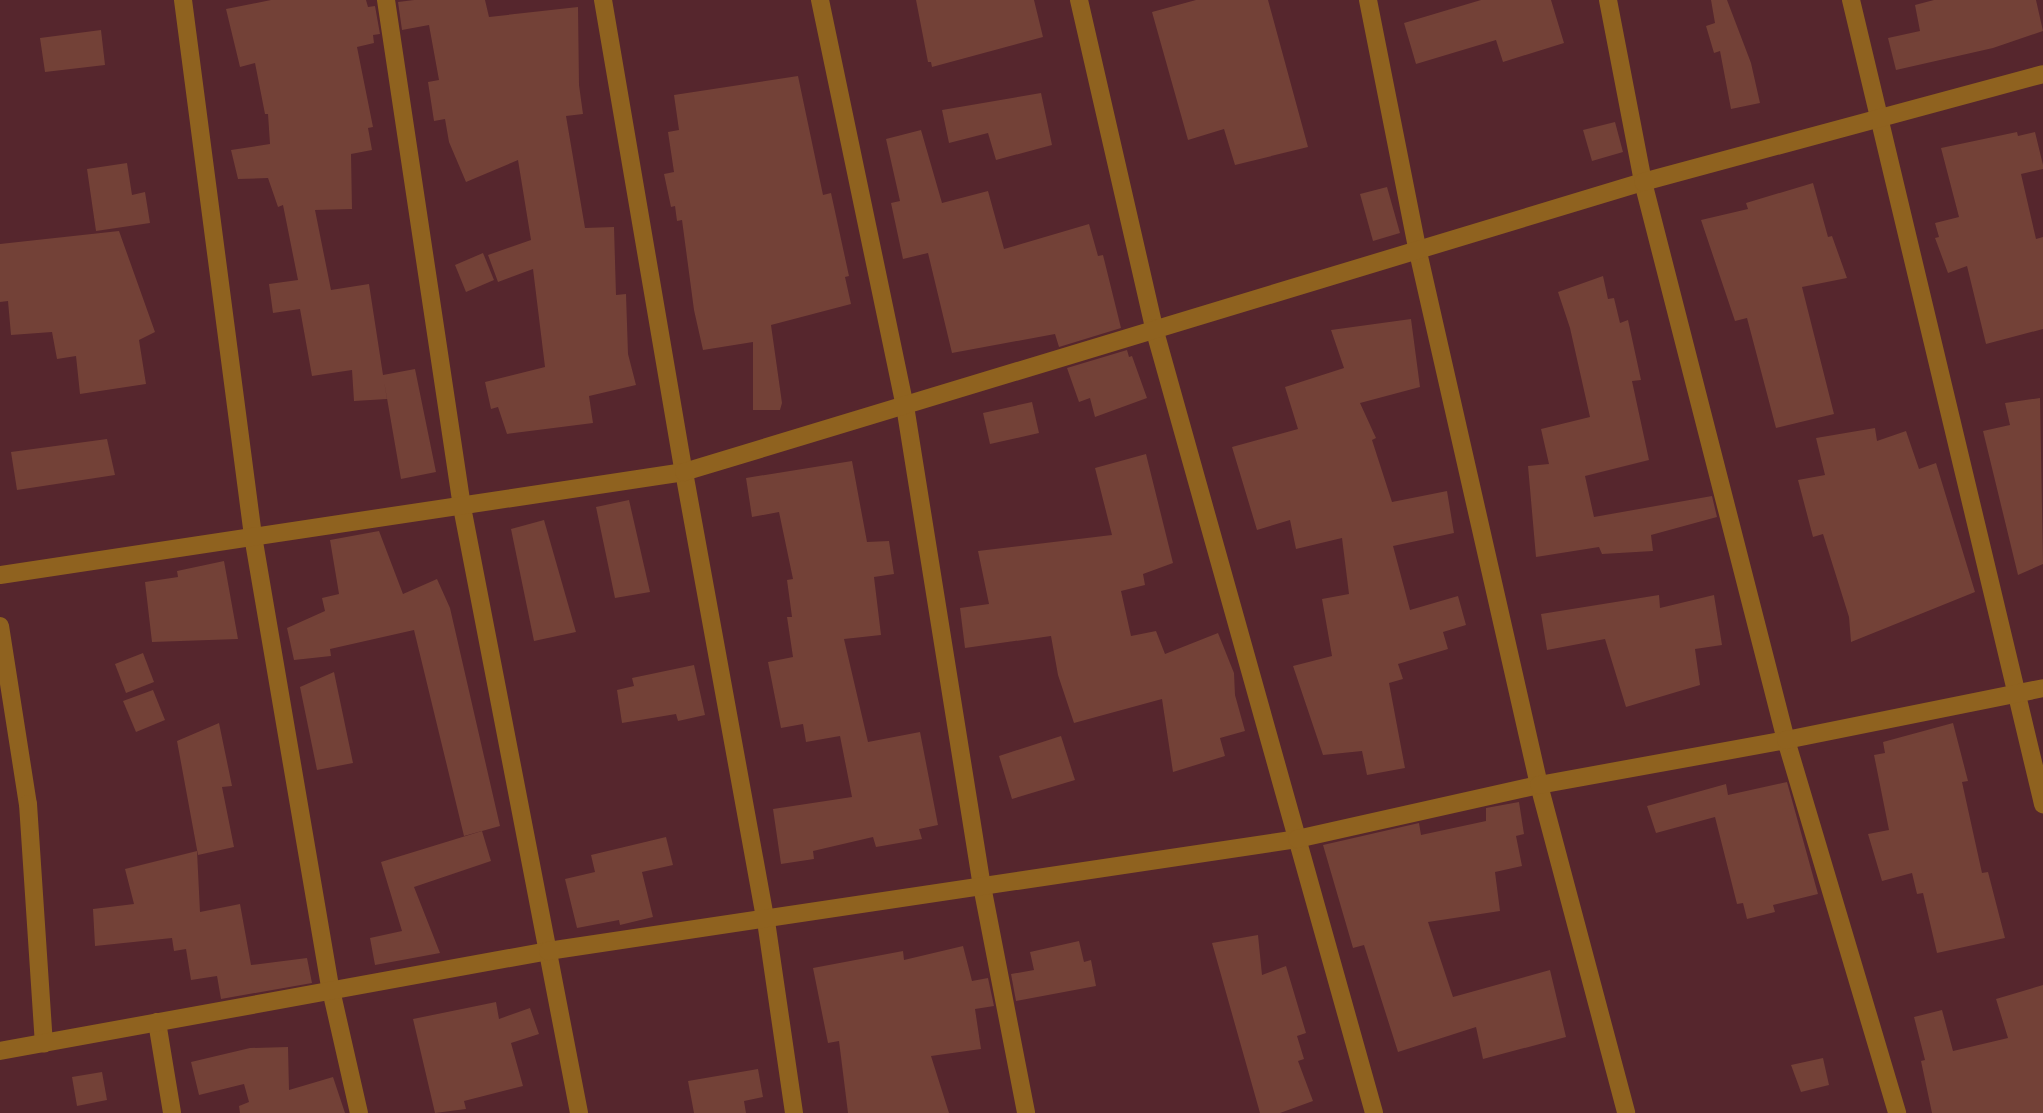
<!DOCTYPE html>
<html>
<head>
<meta charset="utf-8">
<style>
  body { margin:0 }
  #map { position:relative; width:2043px; height:1113px; overflow:hidden; background:#56262d; font-family:Commissioner,sans-serif }
  div>[style] { position:absolute }
  [style*='--x'] { left:calc(var(--x)*1px); top:calc(var(--y)*1px); width:calc(var(--w)*1px); rotate:calc(var(--a)*1deg) }
  .building>* { inset:0; background:#734137 }
  .minor>* { height:18px; margin:-9px; padding:0 9px; transform-origin:9px; border-radius:9px; background:#8f621f }
  span { translate:-50% -50%; white-space:nowrap; text-align:center; line-height:1.15; -webkit-text-stroke:7px #56262d; paint-order:stroke }
</style>
</head>
<body>
<div id="map">
  <div class="building">
    <div style="clip-path:polygon(271px 0,366px 0,368px 7px,375px 6px,380px 34px,373px 35px,374px 43px,357px 47px,373px 127px,368px 128px,372px 150px,351px 154px,352px 209px,315px 210px,331px 290px,369px 284px,383px 375px,415px 369px,436px 472px,401px 479px,384px 381px,387px 399px,354px 401px,352px 370px,312px 376px,300px 309px,273px 313px,269px 284px,298px 280px,283px 205px,278px 207px,268px 178px,238px 179px,231px 150px,270px 144px,268px 114px,265px 114px,255px 63px,240px 67px,226px 9px)"></div>
    <div style="clip-path:polygon(414px 0,485px 0,489px 17px,578px 7px,579px 85px,583px 114px,566px 116px,585px 228px,614px 227px,616px 295px,626px 294px,628px 354px,636px 385px,589px 396px,593px 423px,507px 434px,498px 407px,491px 409px,485px 382px,545px 367px,533px 269px,498px 282px,488px 255px,531px 240px,518px 160px,466px 182px,449px 142px,445px 119px,434px 121px,428px 82px,439px 80px,429px 25px,402px 30px,398px 2px)"></div>
    <div style="clip-path:polygon(916px 0,1034px 0,1043px 37px,932px 67px,931px 62px,928px 62px)"></div>
    <div style="clip-path:polygon(1196px 0,1268px 0,1308px 147px,1235px 165px,1224px 129px,1188px 140px,1152px 12px)"></div>
    <div style="clip-path:polygon(1481px 0,1551px 0,1564px 43px,1503px 62px,1496px 40px,1416px 64px,1404px 23px)"></div>
    <div style="clip-path:polygon(1711px 0,1727px 0,1751px 63px,1760px 103px,1731px 109px,1720px 51px,1714px 53px,1706px 26px,1715px 23px)"></div>
    <div style="clip-path:polygon(1934px 0,2036px 0,2043px 31px,1993px 48px,1896px 70px,1888px 38px,1920px 31px,1915px 5px)"></div>
    <div style="clip-path:polygon(101px 30px,105px 65px,45px 72px,40px 38px)"></div>
    <div style="clip-path:polygon(798px 76px,823px 195px,831px 193px,849px 276px,845px 277px,851px 304px,771px 325px,782px 403px,780px 410px,753px 410px,753px 342px,703px 350px,694px 310px,682px 220px,677px 221px,675px 206px,671px 207px,664px 174px,674px 172px,668px 132px,679px 130px,674px 95px)"></div>
    <div style="clip-path:polygon(1041px 93px,1052px 145px,996px 160px,988px 133px,949px 143px,942px 110px)"></div>
    <div style="clip-path:polygon(1615px 122px,1623px 152px,1592px 161px,1583px 130px)"></div>
    <div style="clip-path:polygon(921px 130px,942px 203px,988px 191px,1004px 249px,1089px 224px,1098px 256px,1103px 255px,1121px 328px,1059px 347px,1055px 334px,952px 353px,928px 253px,903px 259px,891px 203px,900px 201px,886px 139px)"></div>
    <div style="clip-path:polygon(2017px 132px,2018px 136px,2035px 132px,2043px 165px,2043px 169px,2021px 174px,2036px 239px,2043px 237px,2043px 329px,1986px 344px,1967px 266px,1948px 273px,1935px 238px,1939px 237px,1935px 223px,1959px 217px,1941px 148px)"></div>
    <div style="clip-path:polygon(127px 163px,132px 195px,145px 192px,150px 223px,96px 231px,87px 169px)"></div>
    <div style="clip-path:polygon(1813px 183px,1828px 237px,1832px 236px,1847px 278px,1802px 287px,1834px 414px,1776px 428px,1747px 318px,1735px 321px,1701px 220px,1748px 209px,1746px 203px)"></div>
    <div style="clip-path:polygon(1387px 187px,1400px 233px,1373px 241px,1360px 194px)"></div>
    <div style="clip-path:polygon(119px 231px,155px 332px,139px 340px,146px 384px,80px 394px,76px 356px,57px 359px,52px 332px,11px 335px,8px 301px,0 302px,0 244px)"></div>
    <div style="clip-path:polygon(483px 253px,494px 280px,466px 292px,455px 265px)"></div>
    <div style="clip-path:polygon(1603px 276px,1608px 299px,1614px 298px,1620px 323px,1628px 320px,1641px 380px,1632px 381px,1649px 460px,1585px 476px,1594px 517px,1712px 496px,1717px 517px,1651px 535px,1653px 551px,1602px 554px,1599px 547px,1536px 557px,1528px 466px,1549px 464px,1541px 429px,1590px 417px,1570px 328px,1558px 292px)"></div>
    <div style="clip-path:polygon(1411px 319px,1420px 387px,1360px 403px,1376px 438px,1372px 440px,1392px 502px,1447px 491px,1454px 533px,1393px 546px,1410px 610px,1458px 596px,1466px 625px,1443px 632px,1448px 649px,1398px 664px,1403px 679px,1389px 683px,1405px 768px,1367px 775px,1362px 751px,1323px 755px,1293px 666px,1332px 656px,1322px 599px,1349px 594px,1342px 538px,1296px 549px,1290px 520px,1257px 530px,1232px 447px,1298px 429px,1285px 387px,1344px 368px,1331px 330px)"></div>
    <div style="clip-path:polygon(1127px 350px,1129px 357px,1132px 356px,1147px 398px,1095px 417px,1090px 398px,1079px 402px,1067px 368px)"></div>
    <div style="clip-path:polygon(2040px 398px,2043px 564px,2018px 575px,1983px 431px,2010px 425px,2005px 403px)"></div>
    <div style="clip-path:polygon(1032px 402px,1039px 433px,990px 444px,983px 413px)"></div>
    <div style="clip-path:polygon(1875px 428px,1877px 441px,1906px 431px,1919px 469px,1936px 463px,1975px 592px,1851px 642px,1849px 617px,1823px 534px,1813px 537px,1798px 480px,1825px 475px,1816px 438px)"></div>
    <div style="clip-path:polygon(107px 439px,115px 475px,17px 490px,11px 452px)"></div>
    <div style="clip-path:polygon(1146px 454px,1173px 563px,1143px 574px,1145px 585px,1121px 591px,1131px 636px,1156px 631px,1165px 654px,1218px 633px,1234px 673px,1235px 695px,1245px 731px,1220px 738px,1225px 756px,1173px 772px,1162px 699px,1074px 723px,1058px 675px,1051px 636px,965px 648px,960px 608px,989px 604px,978px 551px,1112px 535px,1095px 468px)"></div>
    <div style="clip-path:polygon(852px 461px,867px 542px,889px 541px,894px 574px,874px 577px,881px 635px,844px 639px,868px 742px,920px 732px,938px 825px,919px 829px,922px 839px,876px 847px,873px 837px,813px 851px,814px 859px,781px 864px,773px 809px,852px 797px,840px 736px,806px 742px,803px 724px,781px 728px,768px 662px,793px 657px,787px 617px,792px 617px,787px 580px,793px 579px,779px 512px,752px 517px,746px 478px)"></div>
    <div style="clip-path:polygon(629px 500px,650px 592px,615px 598px,596px 507px)"></div>
    <div style="clip-path:polygon(544px 520px,576px 632px,534px 641px,511px 529px)"></div>
    <div style="clip-path:polygon(379px 531px,403px 594px,437px 579px,450px 608px,500px 826px,464px 836px,414px 630px,330px 649px,331px 656px,294px 660px,287px 628px,325px 611px,322px 598px,339px 594px,330px 540px)"></div>
    <div style="clip-path:polygon(224px 561px,238px 639px,152px 642px,145px 582px,178px 577px,177px 571px)"></div>
    <div style="clip-path:polygon(1659px 595px,1660px 608px,1714px 595px,1722px 645px,1695px 649px,1700px 685px,1626px 707px,1605px 639px,1547px 650px,1541px 614px)"></div>
    <div style="clip-path:polygon(143px 653px,154px 682px,126px 693px,115px 664px)"></div>
    <div style="clip-path:polygon(694px 665px,705px 715px,678px 721px,676px 714px,622px 723px,617px 690px,634px 686px,632px 678px)"></div>
    <div style="clip-path:polygon(334px 672px,353px 763px,317px 770px,300px 687px)"></div>
    <div style="clip-path:polygon(153px 690px,165px 720px,136px 732px,123px 701px)"></div>
    <div style="clip-path:polygon(219px 723px,232px 786px,222px 787px,234px 847px,198px 855px,177px 741px)"></div>
    <div style="clip-path:polygon(1953px 723px,1968px 781px,1962px 782px,1982px 873px,1988px 872px,2005px 938px,1937px 953px,1923px 893px,1917px 894px,1912px 873px,1882px 881px,1868px 834px,1889px 830px,1874px 755px,1885px 753px,1883px 742px)"></div>
    <div style="clip-path:polygon(1061px 736px,1075px 780px,1012px 799px,999px 756px)"></div>
    <div style="clip-path:polygon(1787px 782px,1818px 894px,1773px 905px,1775px 912px,1747px 919px,1743px 903px,1737px 904px,1715px 817px,1656px 833px,1647px 806px,1726px 784px,1728px 795px)"></div>
    <div style="clip-path:polygon(1519px 802px,1524px 834px,1516px 836px,1522px 866px,1495px 872px,1500px 911px,1428px 922px,1453px 997px,1550px 970px,1566px 1037px,1483px 1059px,1476px 1027px,1398px 1052px,1364px 945px,1353px 948px,1323px 845px,1419px 823px,1421px 835px,1486px 821px,1486px 808px)"></div>
    <div style="clip-path:polygon(482px 831px,491px 861px,414px 887px,440px 953px,375px 965px,370px 938px,402px 931px,381px 862px)"></div>
    <div style="clip-path:polygon(666px 837px,673px 865px,642px 872px,653px 917px,620px 925px,619px 920px,577px 928px,565px 879px,595px 872px,591px 855px)"></div>
    <div style="clip-path:polygon(197px 851px,200px 912px,240px 904px,251px 965px,307px 958px,312px 983px,221px 999px,217px 976px,191px 980px,186px 949px,174px 951px,172px 938px,95px 946px,93px 909px,134px 904px,125px 869px)"></div>
    <div style="clip-path:polygon(1258px 935px,1262px 975px,1286px 966px,1306px 1033px,1297px 1036px,1304px 1059px,1298px 1061px,1313px 1101px,1280px 1113px,1260px 1113px,1212px 943px)"></div>
    <div style="clip-path:polygon(1079px 941px,1084px 962px,1091px 960px,1096px 986px,1016px 1001px,1011px 974px,1034px 970px,1030px 952px)"></div>
    <div style="clip-path:polygon(963px 946px,972px 981px,988px 978px,994px 1006px,975px 1009px,981px 1049px,931px 1056px,949px 1113px,848px 1113px,839px 1041px,828px 1043px,813px 968px,903px 951px,904px 960px)"></div>
    <div style="clip-path:polygon(2043px 985px,2043px 1113px,1932px 1113px,1921px 1061px,1925px 1060px,1914px 1017px,1942px 1010px,1953px 1051px,2008px 1038px,1996px 999px)"></div>
    <div style="clip-path:polygon(496px 1002px,499px 1019px,530px 1008px,539px 1034px,511px 1043px,523px 1086px,464px 1101px,466px 1109px,435px 1113px,413px 1019px)"></div>
    <div style="clip-path:polygon(288px 1047px,289px 1090px,333px 1077px,345px 1113px,240px 1113px,239px 1106px,249px 1102px,244px 1084px,199px 1095px,191px 1062px,250px 1048px)"></div>
    <div style="clip-path:polygon(1823px 1058px,1829px 1085px,1801px 1092px,1791px 1065px)"></div>
    <div style="clip-path:polygon(758px 1069px,763px 1097px,744px 1101px,746px 1113px,694px 1113px,688px 1081px)"></div>
    <div style="clip-path:polygon(102px 1072px,107px 1100px,77px 1106px,72px 1077px)"></div>
  </div>
  <div class="minor">
    <div style="--x:183;--y:0;--w:541;--a:82.56"></div>
    <div style="--x:253;--y:536;--w:461;--a:80.3"></div>
    <div style="--x:331;--y:990;--w:126;--a:77.2"></div>
    <div style="--x:386;--y:0;--w:513;--a:81.47"></div>
    <div style="--x:462;--y:507;--w:617;--a:79.07"></div>
    <div style="--x:603;--y:0;--w:479;--a:80.3"></div>
    <div style="--x:684;--y:472;--w:456;--a:79.7"></div>
    <div style="--x:766;--y:921;--w:194;--a:81.7"></div>
    <div style="--x:820;--y:0;--w:415;--a:78.2"></div>
    <div style="--x:905;--y:406;--w:486;--a:80.9"></div>
    <div style="--x:982;--y:886;--w:231;--a:79"></div>
    <div style="--x:1079;--y:0;--w:336;--a:77.1"></div>
    <div style="--x:1154;--y:328;--w:815;--a:74.34"></div>
    <div style="--x:1368;--y:0;--w:257;--a:78.8"></div>
    <div style="--x:1418;--y:252;--w:547;--a:77.21"></div>
    <div style="--x:1539;--y:785;--w:339;--a:75.1"></div>
    <div style="--x:1608;--y:0;--w:185;--a:79.1"></div>
    <div style="--x:1643;--y:182;--w:576;--a:75.63"></div>
    <div style="--x:1786;--y:740;--w:389;--a:73.4"></div>
    <div style="--x:1851;--y:0;--w:827;--a:76.57"></div>
    <div style="--x:0;--y:575;--w:692;--a:-8.56"></div>
    <div style="--x:684;--y:472;--w:1002;--a:-16.83"></div>
    <div style="--x:1643;--y:182;--w:414;--a:-15.1"></div>
    <div style="--x:0;--y:626;--w:180;--a:81.1"></div>
    <div style="--x:28;--y:804;--w:240;--a:86.2"></div>
    <div style="--x:157;--y:1022;--w:92;--a:80.6"></div>
    <div style="--x:0;--y:1051;--w:557;--a:-10.34"></div>
    <div style="--x:548;--y:951;--w:757;--a:-8.5"></div>
    <div style="--x:1297;--y:839;--w:248;--a:-12.6"></div>
    <div style="--x:1539;--y:785;--w:251;--a:-10.3"></div>
    <div style="--x:1786;--y:740;--w:262;--a:-11.4"></div>
  </div>
</div>
</body>
</html>
